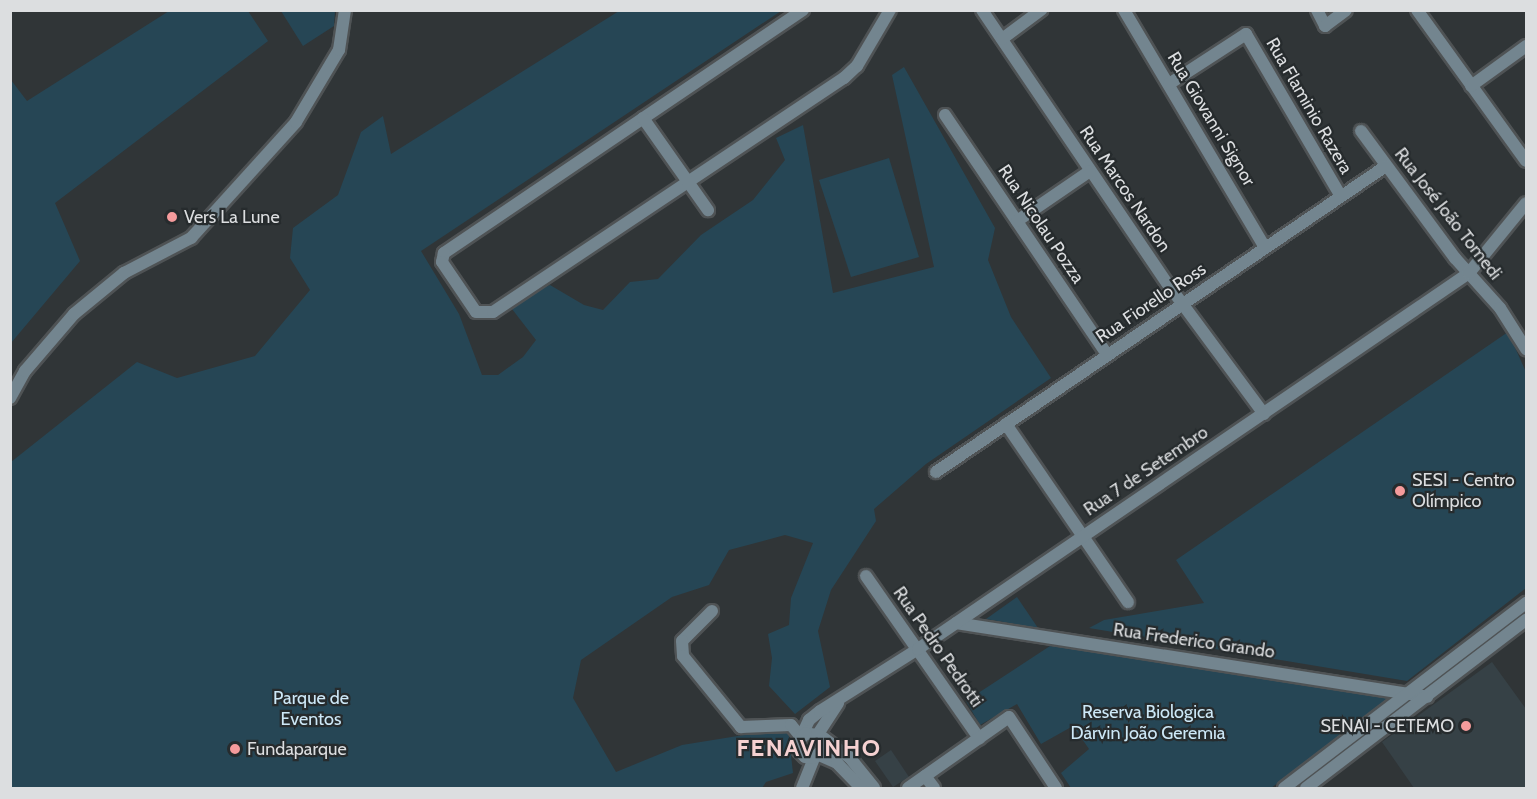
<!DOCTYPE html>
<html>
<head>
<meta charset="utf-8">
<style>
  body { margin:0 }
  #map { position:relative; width:1537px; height:799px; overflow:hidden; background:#303537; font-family:Cabin,sans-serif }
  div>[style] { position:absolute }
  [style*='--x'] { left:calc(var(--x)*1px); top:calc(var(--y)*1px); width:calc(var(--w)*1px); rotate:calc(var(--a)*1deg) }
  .built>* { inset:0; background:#364146 }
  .green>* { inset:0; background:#264655 }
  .roads { filter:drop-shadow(2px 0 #4f5355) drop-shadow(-2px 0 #4f5355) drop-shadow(0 2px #4f5355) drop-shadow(0 -2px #4f5355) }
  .minor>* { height:12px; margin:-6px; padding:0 6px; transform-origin:6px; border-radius:6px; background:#73858f }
  .dots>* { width:16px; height:16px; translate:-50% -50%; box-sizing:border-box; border:3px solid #262b2d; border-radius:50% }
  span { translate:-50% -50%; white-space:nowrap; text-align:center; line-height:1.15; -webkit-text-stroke:4.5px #262b2d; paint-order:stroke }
  .street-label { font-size:18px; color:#dcdee0 }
  .poi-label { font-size:18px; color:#dcdee0 }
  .left { translate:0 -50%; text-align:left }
  .right { translate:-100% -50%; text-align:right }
  .park-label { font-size:18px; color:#cde8f7 }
  .district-label { font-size:24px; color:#f5d1d1; font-weight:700; letter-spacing:1.5px }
  .frame { position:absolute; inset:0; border:12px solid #dcdee0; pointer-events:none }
</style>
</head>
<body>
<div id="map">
  <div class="built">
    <div style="clip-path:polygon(1492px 662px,1526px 709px,1526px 788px,1414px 788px,1382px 742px)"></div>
    <div style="clip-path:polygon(891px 750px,909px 777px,893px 787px,875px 761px)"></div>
  </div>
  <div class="green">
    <div style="clip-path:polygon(169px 11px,248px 11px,268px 41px,55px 203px,80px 261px,11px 343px,11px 80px,27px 101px)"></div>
    <div style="clip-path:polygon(281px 11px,335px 11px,334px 26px,303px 46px)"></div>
    <div style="clip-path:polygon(619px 11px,781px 11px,421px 251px,459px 314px,482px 375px,498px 375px,523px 357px,536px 340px,512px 309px,526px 296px,550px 285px,584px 305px,603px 310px,630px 282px,658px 279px,701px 235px,753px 200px,785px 160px,776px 138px,803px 125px,833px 293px,934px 267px,892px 75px,904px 67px,995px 228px,988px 260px,1011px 317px,1051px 378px,926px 464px,874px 509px,876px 521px,831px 590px,818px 631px,830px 687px,795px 714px,769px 686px,772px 658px,768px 634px,789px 625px,791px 598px,813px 543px,785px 535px,729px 550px,709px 585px,672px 597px,581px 660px,573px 698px,616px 772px,682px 745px,788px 728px,793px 773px,766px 782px,762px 788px,11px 788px,11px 462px,137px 362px,177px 378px,255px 356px,310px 290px,290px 258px,293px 228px,338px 195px,361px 132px,383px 116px,391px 154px)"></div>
    <div style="clip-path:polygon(889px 158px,919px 257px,851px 277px,819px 180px)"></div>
    <div style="clip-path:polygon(1508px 332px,1526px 372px,1526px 588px,1407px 681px,1089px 628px,1104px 620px,1204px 603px,1176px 560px)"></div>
    <div style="clip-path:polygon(1017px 597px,1038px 628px,986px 619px)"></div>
    <div style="clip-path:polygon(1050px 646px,1185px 664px,1397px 695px,1271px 788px,1071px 788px,1061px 773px,1089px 749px,1073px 726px,1041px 744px,1017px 704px,980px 725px,966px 701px)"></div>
  </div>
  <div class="roads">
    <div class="minor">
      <div style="--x:803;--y:10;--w:434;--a:145.9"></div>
      <div style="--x:444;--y:253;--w:9;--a:103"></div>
      <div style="--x:442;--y:262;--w:60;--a:55.8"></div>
      <div style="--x:476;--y:312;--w:17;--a:0"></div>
      <div style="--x:493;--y:312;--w:422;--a:-33.7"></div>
      <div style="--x:844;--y:78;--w:18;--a:-43"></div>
      <div style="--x:857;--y:66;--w:65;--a:-59.5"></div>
      <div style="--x:982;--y:10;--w:330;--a:55.9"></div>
      <div style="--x:1167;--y:283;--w:163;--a:53.5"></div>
      <div style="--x:1124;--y:10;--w:276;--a:59.3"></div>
      <div style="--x:1317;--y:10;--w:18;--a:63"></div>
      <div style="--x:1325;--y:26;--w:26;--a:-37"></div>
      <div style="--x:1417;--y:10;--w:186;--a:54.2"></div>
      <div style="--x:1002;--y:39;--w:49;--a:-36.6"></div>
      <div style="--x:1169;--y:84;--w:92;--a:-33"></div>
      <div style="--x:1246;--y:34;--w:186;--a:59.7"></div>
      <div style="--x:1471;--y:86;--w:68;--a:-36"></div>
      <div style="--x:945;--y:115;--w:289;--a:55.9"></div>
      <div style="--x:643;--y:118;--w:113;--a:54.8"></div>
      <div style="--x:1361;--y:131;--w:158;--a:53.5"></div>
      <div style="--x:1455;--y:258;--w:67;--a:48"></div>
      <div style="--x:1500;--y:308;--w:49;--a:57.6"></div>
      <div style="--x:1017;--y:221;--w:88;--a:-34.4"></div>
      <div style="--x:10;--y:398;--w:31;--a:-61"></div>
      <div style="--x:25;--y:371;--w:75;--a:-49.3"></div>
      <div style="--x:74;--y:314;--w:65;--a:-39.4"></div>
      <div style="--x:124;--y:273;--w:76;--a:-27.6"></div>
      <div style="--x:191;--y:238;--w:156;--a:-47.8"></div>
      <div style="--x:296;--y:122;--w:84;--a:-59.2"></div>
      <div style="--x:339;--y:50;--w:40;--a:-81.5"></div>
      <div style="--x:1006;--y:424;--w:216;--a:55.6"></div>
      <div style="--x:936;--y:472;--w:544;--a:-34.22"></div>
      <div style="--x:866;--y:576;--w:198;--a:55.1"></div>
      <div style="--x:712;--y:611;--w:42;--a:135"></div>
      <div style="--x:682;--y:641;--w:15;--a:86"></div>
      <div style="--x:683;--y:656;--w:92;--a:50.8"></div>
      <div style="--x:741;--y:727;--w:50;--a:-2.3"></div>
      <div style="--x:791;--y:725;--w:16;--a:50"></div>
      <div style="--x:956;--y:623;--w:477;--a:8.9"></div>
      <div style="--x:818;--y:734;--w:37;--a:-57"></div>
      <div style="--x:802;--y:735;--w:17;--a:-65"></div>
      <div style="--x:809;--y:720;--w:14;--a:-39"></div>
      <div style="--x:820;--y:711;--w:116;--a:-32.3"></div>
      <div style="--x:918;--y:649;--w:667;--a:-34.31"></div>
      <div style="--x:1469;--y:273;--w:90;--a:-50.8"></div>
      <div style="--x:821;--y:736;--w:36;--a:37"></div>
      <div style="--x:850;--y:758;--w:38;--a:51"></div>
      <div style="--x:819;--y:755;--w:20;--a:24"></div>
      <div style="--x:837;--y:763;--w:35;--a:46"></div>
      <div style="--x:925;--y:776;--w:15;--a:53"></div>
      <div style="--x:802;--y:788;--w:32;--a:-68"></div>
      <div style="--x:814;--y:758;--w:14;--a:-45"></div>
      <div style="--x:824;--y:748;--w:12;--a:-104"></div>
      <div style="--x:821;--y:736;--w:15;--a:-169"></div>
      <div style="--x:806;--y:733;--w:12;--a:132"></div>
      <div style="--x:798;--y:742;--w:9;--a:84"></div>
      <div style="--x:799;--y:751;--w:8;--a:45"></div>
      <div style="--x:805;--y:757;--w:9;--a:6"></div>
      <div style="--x:908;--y:788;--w:123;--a:-35.1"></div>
      <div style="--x:1009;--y:717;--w:85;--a:56.5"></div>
      <div style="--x:1284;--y:788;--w:305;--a:-37.4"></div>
      <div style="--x:1306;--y:788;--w:277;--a:-37.4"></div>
    </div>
  </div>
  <div class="dots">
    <div style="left:172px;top:217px;background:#f59b9c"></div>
    <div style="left:1400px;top:491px;background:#f59b9c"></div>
    <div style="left:1466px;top:726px;background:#f59b9c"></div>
    <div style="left:235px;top:749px;background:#f59b9c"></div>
  </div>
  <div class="street-label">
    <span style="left:1309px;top:106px;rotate:60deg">Rua Flaminio Razera</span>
    <span style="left:1211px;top:119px;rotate:59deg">Rua Giovanni Signor</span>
    <span style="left:1125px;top:189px;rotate:56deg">Rua Marcos Nardon</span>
    <span style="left:1448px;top:214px;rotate:52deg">Rua José João Tomedi</span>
    <span style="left:1041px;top:224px;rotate:56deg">Rua Nicolau Pozza</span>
    <span style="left:1151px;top:303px;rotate:-34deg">Rua Fiorello Ross</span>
    <span style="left:1146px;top:471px;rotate:-34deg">Rua 7 de Setembro</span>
    <span style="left:1194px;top:641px;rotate:8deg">Rua Frederico Grando</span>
    <span style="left:938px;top:647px;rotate:55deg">Rua Pedro Pedrotti</span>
  </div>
  <div class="poi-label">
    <span class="left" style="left:184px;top:217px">Vers La Lune</span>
    <span class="left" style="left:1412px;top:491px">SESI - Centro<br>Olímpico</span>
    <span class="right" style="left:1454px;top:726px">SENAI - CETEMO</span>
    <span class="left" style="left:247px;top:749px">Fundaparque</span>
  </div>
  <div class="park-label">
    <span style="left:311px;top:709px">Parque de<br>Eventos</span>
    <span style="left:1148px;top:723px">Reserva Biologica<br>Dárvin João Geremia</span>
  </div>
  <div class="district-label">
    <span style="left:809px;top:748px">FENAVINHO</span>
  </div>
  <div class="frame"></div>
</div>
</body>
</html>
